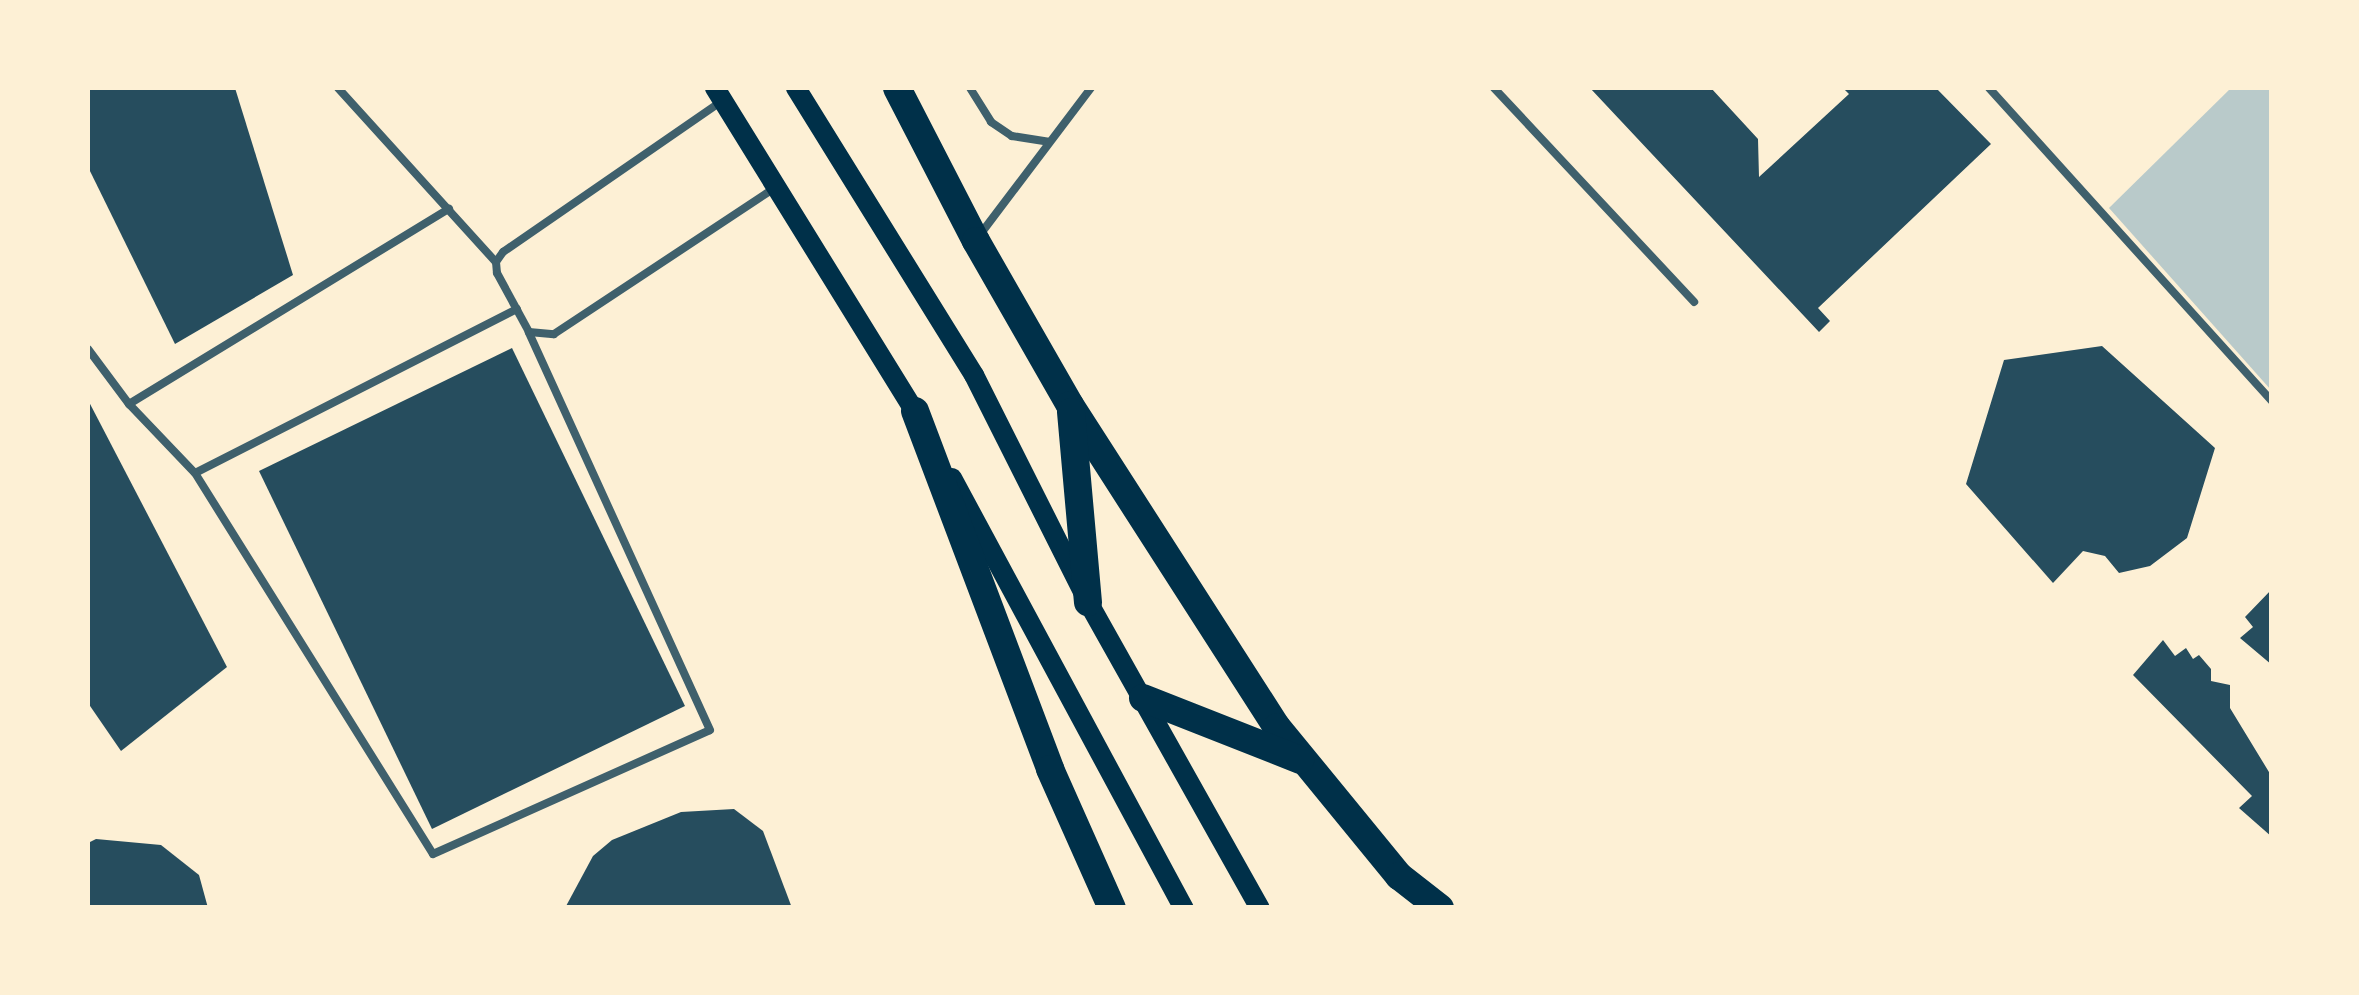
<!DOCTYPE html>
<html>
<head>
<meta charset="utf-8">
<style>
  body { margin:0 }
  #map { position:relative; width:2359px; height:995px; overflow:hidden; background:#fdf0d5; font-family:Cabin,sans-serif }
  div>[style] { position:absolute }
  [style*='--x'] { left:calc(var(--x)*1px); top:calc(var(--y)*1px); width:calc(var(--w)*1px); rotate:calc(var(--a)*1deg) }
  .green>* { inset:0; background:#b9caca }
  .building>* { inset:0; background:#264d5e }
  .service>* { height:8px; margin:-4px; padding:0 4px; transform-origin:4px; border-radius:4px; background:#3f606c }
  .secondary>* { height:20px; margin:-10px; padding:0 10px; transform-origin:10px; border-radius:10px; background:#003049 }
  .trunk>* { height:28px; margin:-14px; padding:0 14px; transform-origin:14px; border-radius:14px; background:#003049 }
  span { translate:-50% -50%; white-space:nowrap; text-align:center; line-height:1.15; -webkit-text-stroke:10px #fdf0d5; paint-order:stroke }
  .frame { position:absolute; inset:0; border:90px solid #fdf0d5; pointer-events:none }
</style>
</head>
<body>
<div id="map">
  <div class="green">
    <div style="clip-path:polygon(2231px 88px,2271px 88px,2271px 390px,2109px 208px)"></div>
  </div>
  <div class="building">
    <div style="clip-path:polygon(88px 88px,235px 88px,293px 275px,175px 344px,88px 167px)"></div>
    <div style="clip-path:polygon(1590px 88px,1711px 88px,1758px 139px,1759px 177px,1849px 94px,1843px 88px,1936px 88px,1991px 144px,1818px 308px,1830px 321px,1819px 332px)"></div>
    <div style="clip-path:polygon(2102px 346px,2215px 448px,2187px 538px,2150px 566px,2119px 573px,2105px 556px,2083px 551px,2053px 583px,1966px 484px,2004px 360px)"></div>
    <div style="clip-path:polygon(512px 348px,685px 706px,432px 829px,259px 471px)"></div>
    <div style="clip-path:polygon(88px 400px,227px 667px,121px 751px,88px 703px)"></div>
    <div style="clip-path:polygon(2272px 589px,2272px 665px,2240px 638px,2253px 627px,2245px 617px)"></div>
    <div style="clip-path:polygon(2163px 640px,2175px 656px,2186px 648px,2193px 659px,2199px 655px,2211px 669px,2211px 681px,2230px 685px,2230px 708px,2272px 777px,2272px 837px,2239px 808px,2252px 796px,2133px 675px)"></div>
    <div style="clip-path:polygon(734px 809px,763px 831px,792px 908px,565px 908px,593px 856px,612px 840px,681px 812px)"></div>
    <div style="clip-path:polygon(96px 839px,161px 845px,199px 875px,208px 908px,88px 908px,88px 843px)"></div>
  </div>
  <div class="service">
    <div style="--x:338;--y:88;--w:235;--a:47.8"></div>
    <div style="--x:970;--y:88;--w:40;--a:58"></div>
    <div style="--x:991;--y:122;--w:25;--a:34"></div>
    <div style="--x:1012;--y:136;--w:37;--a:9"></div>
    <div style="--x:1494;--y:88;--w:293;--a:46.9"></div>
    <div style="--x:1989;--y:88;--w:422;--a:47.9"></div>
    <div style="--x:719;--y:103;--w:262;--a:145.4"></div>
    <div style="--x:503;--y:252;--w:12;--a:125"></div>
    <div style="--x:496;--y:262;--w:11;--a:85"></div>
    <div style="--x:497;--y:273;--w:67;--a:61.5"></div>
    <div style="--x:529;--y:332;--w:25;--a:5"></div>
    <div style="--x:554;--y:334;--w:263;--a:-33.5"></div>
    <div style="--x:979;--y:236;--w:186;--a:-52.9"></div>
    <div style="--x:517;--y:309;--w:361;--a:153"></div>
    <div style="--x:195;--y:473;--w:449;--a:58"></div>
    <div style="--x:433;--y:854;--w:303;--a:-24.1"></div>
    <div style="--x:710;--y:730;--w:437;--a:-114.5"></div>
    <div style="--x:88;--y:349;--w:69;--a:53.3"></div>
    <div style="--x:129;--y:404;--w:375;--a:-31.4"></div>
    <div style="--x:129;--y:404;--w:95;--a:46.3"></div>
  </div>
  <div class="secondary">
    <div style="--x:715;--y:88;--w:392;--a:58.3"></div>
    <div style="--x:796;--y:88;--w:338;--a:58.2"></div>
    <div style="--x:974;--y:375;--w:254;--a:63.3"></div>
    <div style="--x:1088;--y:602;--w:351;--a:60.7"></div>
    <div style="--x:952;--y:478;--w:489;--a:61.7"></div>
  </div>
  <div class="trunk">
    <div style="--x:897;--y:88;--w:172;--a:62.7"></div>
    <div style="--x:976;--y:241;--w:189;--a:60.2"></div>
    <div style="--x:1070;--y:405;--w:383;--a:57.3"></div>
    <div style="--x:1277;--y:727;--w:193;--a:50.7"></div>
    <div style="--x:1399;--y:876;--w:52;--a:38"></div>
    <div style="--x:915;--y:411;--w:383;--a:69.3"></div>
    <div style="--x:1050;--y:769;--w:152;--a:66"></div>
    <div style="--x:1071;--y:412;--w:191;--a:84.9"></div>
    <div style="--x:1143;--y:698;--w:169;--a:21.5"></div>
  </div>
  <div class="frame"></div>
</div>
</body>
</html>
